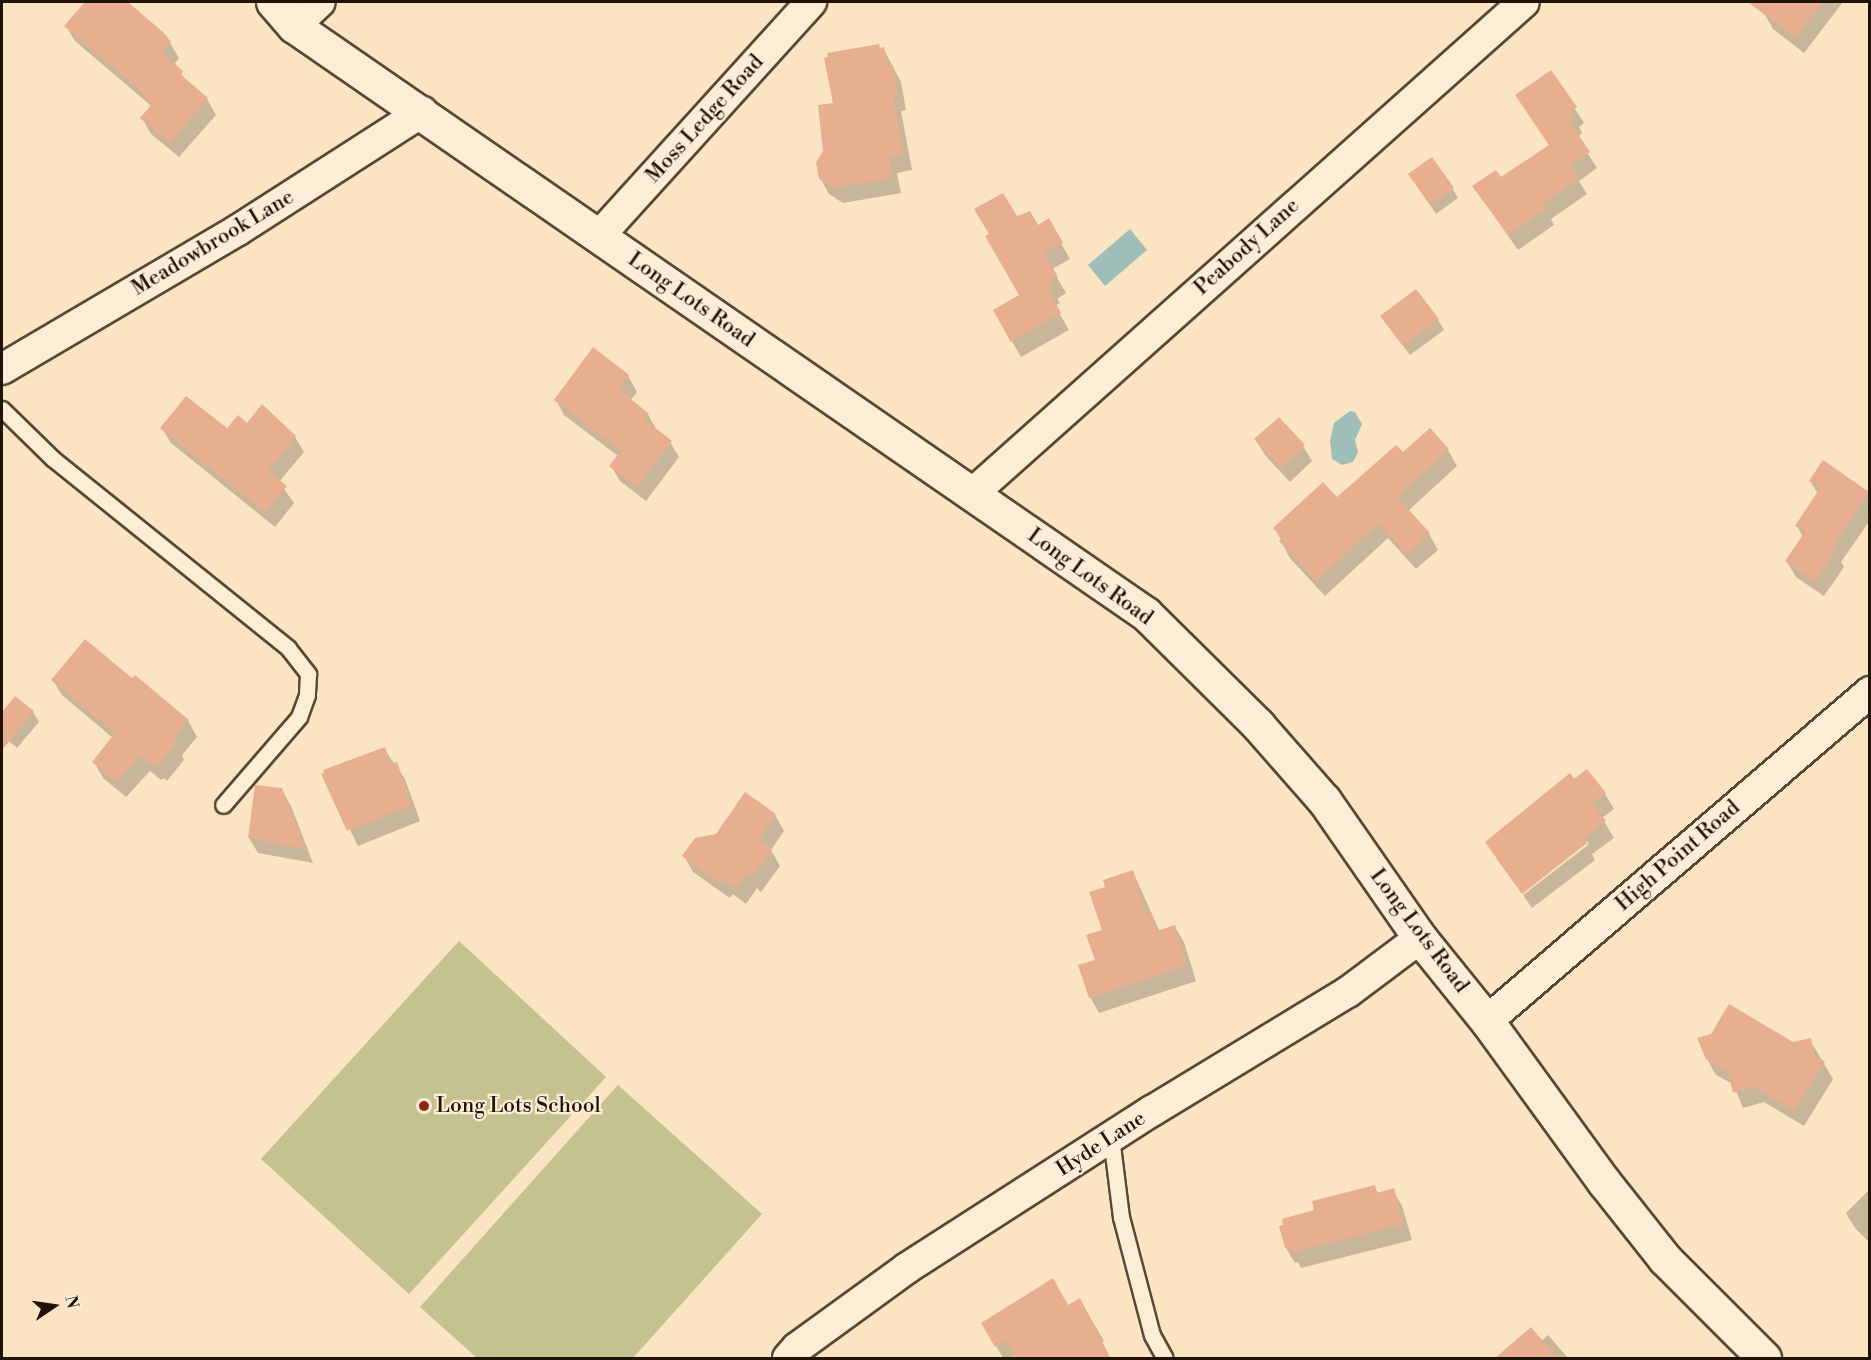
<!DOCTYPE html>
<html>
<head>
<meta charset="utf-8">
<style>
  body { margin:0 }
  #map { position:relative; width:1871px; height:1360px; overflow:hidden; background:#fae4c1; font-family:"Libre Bodoni",serif }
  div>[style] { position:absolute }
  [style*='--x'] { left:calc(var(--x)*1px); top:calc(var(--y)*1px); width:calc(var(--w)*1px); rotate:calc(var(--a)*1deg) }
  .green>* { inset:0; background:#c4c28e }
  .water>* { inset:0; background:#9fbeb9 }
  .shadow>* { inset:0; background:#0003 }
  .building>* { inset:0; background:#e8ae90 }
  .roads { filter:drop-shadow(2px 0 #584736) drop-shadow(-2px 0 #584736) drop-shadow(0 2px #584736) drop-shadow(0 -2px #584736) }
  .lane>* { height:15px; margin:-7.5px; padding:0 7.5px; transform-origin:7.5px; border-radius:7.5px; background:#fcedd7 }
  .street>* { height:30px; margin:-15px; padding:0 15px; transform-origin:15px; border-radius:15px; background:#fcedd7 }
  .secondary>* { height:33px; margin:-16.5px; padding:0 16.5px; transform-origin:16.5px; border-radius:16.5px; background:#fcedd7 }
  .dots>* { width:16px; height:16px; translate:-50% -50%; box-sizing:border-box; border:3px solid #fcedd7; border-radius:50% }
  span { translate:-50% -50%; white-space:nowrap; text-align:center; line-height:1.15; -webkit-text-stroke:4.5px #fcedd7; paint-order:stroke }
  .street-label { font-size:21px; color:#221308 }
  .poi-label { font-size:21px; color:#221308 }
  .left { translate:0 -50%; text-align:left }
  .frame { position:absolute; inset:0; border:3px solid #221308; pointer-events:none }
  .north { position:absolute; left:24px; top:1276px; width:60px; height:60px; -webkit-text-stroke:4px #fcedd7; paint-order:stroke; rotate:77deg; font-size:16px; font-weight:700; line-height:24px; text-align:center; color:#221308 }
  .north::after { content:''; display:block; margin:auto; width:21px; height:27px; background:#221308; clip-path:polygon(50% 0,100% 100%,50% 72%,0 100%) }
</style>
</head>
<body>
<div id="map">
  <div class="green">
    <div style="clip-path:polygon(459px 941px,606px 1077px,409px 1294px,261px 1159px)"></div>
    <div style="clip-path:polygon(618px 1085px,762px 1214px,633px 1358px,477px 1358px,420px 1307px)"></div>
  </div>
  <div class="water">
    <div style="clip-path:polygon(1130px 229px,1147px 250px,1105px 286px,1088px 265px)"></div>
    <div style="clip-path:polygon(1350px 411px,1355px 412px,1362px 424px,1355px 440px,1358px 452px,1353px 462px,1342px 465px,1332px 459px,1330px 441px,1334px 423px)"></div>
  </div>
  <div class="shadow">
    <div style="clip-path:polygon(87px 2px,117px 2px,170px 43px,179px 58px,174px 65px,189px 84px,207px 99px,216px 115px,179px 157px,151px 134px,142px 118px,151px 108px,149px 104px,75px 41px,66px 26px)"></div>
    <div style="clip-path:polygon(1773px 2px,1843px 2px,1804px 53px,1773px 29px,1764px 13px)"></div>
    <div style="clip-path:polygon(883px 48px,901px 82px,906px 110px,901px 111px,912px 170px,897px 173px,901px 193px,843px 203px,829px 194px,820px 178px,834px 104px)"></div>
    <div style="clip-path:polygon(1551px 72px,1584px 123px,1579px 127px,1582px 133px,1577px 137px,1597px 168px,1579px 181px,1587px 194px,1551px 219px,1554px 225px,1518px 250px,1474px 187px,1500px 179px,1550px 146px,1517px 96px)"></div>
    <div style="clip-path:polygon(1410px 174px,1452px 188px,1458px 198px,1436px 214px)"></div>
    <div style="clip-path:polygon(1016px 218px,1037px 227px,1048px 220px,1070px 259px,1052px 269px,1066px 293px,1057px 299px,1060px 303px,1055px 306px,1069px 330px,1021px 357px,995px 311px,1021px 296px)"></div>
    <div style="clip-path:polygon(1382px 317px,1438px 320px,1444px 330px,1410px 355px)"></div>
    <div style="clip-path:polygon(628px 376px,637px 392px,630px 401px,648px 415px,658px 432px,670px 442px,679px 457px,646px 501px,620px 481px,611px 466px,618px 456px,564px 415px,556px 400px)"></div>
    <div style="clip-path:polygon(247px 425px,295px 437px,304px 452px,279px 482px,294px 503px,275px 527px,171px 443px,162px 428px,227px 430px)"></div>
    <div style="clip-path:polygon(1429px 430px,1448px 450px,1457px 466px,1408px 511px,1429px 534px,1438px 550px,1416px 569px,1388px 538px,1325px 596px,1289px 557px,1275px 528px,1337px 499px,1403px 455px)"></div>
    <div style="clip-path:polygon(1256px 440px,1303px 446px,1312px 461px,1290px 482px,1265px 455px)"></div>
    <div style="clip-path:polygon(1810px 481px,1870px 494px,1870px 520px,1841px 562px,1844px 567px,1824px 596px,1796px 577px,1787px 562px,1803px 537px,1797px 526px,1818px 494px)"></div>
    <div style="clip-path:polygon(135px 677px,188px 721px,197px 737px,182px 755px,184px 760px,167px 781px,164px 778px,161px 780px,150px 771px,126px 797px,103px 778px,94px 762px,113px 738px,62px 695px,53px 680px,132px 680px)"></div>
    <div style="clip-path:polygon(15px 698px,33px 712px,39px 722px,17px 748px,2px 735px,2px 714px)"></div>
    <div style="clip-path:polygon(384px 749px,405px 779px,420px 821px,358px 846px,323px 775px)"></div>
    <div style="clip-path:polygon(1574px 781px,1605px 794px,1614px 809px,1602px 818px,1614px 838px,1592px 854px,1595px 860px,1532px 908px,1523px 895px,1588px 845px,1588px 841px,1521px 892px,1496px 858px)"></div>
    <div style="clip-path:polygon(282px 790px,291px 806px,313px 863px,258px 853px,249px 838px)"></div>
    <div style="clip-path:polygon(775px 815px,784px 831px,771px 850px,780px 866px,761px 892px,757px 888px,746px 904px,733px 894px,730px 898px,693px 872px,684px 856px,717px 835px)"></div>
    <div style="clip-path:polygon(1133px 872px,1160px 932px,1175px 927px,1184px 942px,1196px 981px,1099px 1013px,1090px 997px,1104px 931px,1107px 888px)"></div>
    <div style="clip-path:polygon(1810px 1040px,1833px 1079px,1804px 1126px,1764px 1102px,1743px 1108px,1733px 1084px,1716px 1075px,1707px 1059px)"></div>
    <div style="clip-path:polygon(1374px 1187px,1379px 1194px,1393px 1190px,1402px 1206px,1412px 1240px,1301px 1268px,1298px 1262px,1295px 1263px,1286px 1248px)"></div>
    <div style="clip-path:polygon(1870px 1189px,1870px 1243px,1855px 1228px,1846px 1213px)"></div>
    <div style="clip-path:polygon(1080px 1300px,1104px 1341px,1100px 1343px,1003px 1358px,983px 1323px,1067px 1307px)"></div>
    <div style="clip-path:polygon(1548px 1335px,1568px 1358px,1502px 1358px,1541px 1341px)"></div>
  </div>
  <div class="building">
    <div style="clip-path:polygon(85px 2px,128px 2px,164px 33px,171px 42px,162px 53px,183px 71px,181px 75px,208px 98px,170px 143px,140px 118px,152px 104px,143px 97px,145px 94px,64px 26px)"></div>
    <div style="clip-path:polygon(1748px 2px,1823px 2px,1795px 38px)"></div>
    <div style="clip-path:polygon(879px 44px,880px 48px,884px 47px,887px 66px,893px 65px,898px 94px,893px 95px,904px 155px,889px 157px,893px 178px,833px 188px,819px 179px,816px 162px,823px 151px,818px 105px,833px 103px,824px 58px,828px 57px,827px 53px)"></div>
    <div style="clip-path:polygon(1551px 70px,1577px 107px,1571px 111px,1575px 117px,1569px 121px,1590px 152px,1571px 165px,1579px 178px,1543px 203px,1547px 208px,1508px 235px,1472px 186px,1496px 170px,1501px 177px,1549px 145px,1515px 95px)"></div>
    <div style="clip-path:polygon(1432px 157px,1454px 188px,1430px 205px,1408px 174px)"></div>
    <div style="clip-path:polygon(1003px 193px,1017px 216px,1030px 211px,1038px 225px,1049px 218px,1063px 243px,1044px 253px,1058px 277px,1049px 283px,1052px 287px,1048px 290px,1061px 313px,1011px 342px,993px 310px,1019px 295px,985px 236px,989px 234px,974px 209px)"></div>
    <div style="clip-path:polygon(1416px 289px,1439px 319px,1403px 346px,1380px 316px)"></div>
    <div style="clip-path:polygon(593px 347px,629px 375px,619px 389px,649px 414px,645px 420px,672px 441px,637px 487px,609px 466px,621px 451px,554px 400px)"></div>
    <div style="clip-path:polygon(186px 396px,227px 428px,238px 415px,247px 423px,262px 404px,296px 436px,268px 471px,287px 486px,265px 512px,160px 428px)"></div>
    <div style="clip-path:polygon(1279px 417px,1305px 445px,1281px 468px,1254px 439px)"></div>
    <div style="clip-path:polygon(1430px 428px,1449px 449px,1397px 497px,1430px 533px,1407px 555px,1378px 524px,1316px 581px,1279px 541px,1283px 538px,1273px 528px,1323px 482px,1337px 497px,1396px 445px,1403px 452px)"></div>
    <div style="clip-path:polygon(1823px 460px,1869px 492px,1832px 547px,1836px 550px,1815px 582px,1785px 561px,1805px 532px,1795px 526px,1820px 488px,1809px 481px)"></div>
    <div style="clip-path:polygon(85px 639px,132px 678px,135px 675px,189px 720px,173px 740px,177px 743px,157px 766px,154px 763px,152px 765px,141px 756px,116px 782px,92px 762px,115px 733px,51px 680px)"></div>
    <div style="clip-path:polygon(15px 696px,34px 711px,2px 750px,2px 712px)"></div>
    <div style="clip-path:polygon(385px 747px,391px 764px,397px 762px,412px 805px,347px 831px,321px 774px,324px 773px,323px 770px)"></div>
    <div style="clip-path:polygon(1587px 769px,1606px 793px,1592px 804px,1606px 821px,1584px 838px,1587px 843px,1522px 894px,1485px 842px,1570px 773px,1574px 779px)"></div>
    <div style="clip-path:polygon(255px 785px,282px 788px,306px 849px,248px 838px)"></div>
    <div style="clip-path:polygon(745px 792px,776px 814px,759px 840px,772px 849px,752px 877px,748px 874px,736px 889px,723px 880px,720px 884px,682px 856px,695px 838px,716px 834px)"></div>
    <div style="clip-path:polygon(1133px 870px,1147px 914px,1151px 912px,1157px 931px,1175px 925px,1188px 965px,1089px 998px,1078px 965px,1095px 960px,1086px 935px,1102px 930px,1089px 892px,1105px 887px,1103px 880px)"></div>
    <div style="clip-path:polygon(1729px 1004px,1793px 1042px,1811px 1038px,1814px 1055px,1825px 1062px,1794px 1111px,1754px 1087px,1733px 1093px,1728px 1072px,1706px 1059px,1697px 1038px,1711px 1034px)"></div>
    <div style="clip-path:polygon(1375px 1185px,1377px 1193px,1394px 1188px,1404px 1224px,1290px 1253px,1289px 1247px,1285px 1248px,1279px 1226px,1283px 1225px,1282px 1219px,1314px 1210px,1312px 1201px)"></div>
    <div style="clip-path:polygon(1053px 1278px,1068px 1305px,1080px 1298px,1111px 1359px,1016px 1359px,1006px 1341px,995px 1347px,981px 1323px)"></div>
    <div style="clip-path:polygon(1531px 1327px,1558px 1359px,1494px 1359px)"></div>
  </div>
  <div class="roads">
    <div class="lane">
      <div style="--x:2;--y:409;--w:70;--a:44.4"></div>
      <div style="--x:52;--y:458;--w:303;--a:38.8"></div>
      <div style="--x:288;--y:648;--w:33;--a:52"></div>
      <div style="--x:308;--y:674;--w:21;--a:93"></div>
      <div style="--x:307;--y:695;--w:23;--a:110"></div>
      <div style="--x:299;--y:717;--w:116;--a:130.8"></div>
      <div style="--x:1111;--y:1137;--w:81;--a:82.9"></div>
      <div style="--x:1121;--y:1217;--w:122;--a:75.3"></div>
      <div style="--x:1152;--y:1335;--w:26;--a:61"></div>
    </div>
    <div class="street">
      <div style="--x:294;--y:26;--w:35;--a:-43"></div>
      <div style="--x:599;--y:236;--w:316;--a:-47.8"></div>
      <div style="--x:2;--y:369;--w:274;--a:-30.5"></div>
      <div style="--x:238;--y:230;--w:219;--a:-32.7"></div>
      <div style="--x:972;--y:494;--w:739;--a:-41.71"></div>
      <div style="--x:1487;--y:1021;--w:505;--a:-40.66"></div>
      <div style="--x:788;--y:1358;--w:13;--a:-48"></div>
      <div style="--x:797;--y:1348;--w:136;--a:-36"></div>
      <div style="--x:907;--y:1268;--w:291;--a:-32.7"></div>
      <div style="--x:1152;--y:1111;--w:229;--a:-31.3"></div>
      <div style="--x:1348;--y:992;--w:90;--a:-36.9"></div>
    </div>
    <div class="secondary">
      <div style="--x:273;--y:2;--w:32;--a:49"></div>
      <div style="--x:294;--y:26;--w:1035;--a:34.61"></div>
      <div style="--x:1146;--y:614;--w:158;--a:44.7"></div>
      <div style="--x:1258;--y:725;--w:100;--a:48.7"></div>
      <div style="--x:1324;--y:800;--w:168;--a:55.2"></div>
      <div style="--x:1420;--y:938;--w:107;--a:51.1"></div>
      <div style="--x:1487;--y:1021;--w:199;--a:54"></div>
      <div style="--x:1604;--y:1182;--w:98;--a:51.6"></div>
      <div style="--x:1665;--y:1259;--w:140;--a:45"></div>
    </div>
  </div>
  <div class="dots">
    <div style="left:424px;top:1106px;background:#8f2418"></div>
  </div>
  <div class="street-label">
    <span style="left:705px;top:119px;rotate:-48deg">Moss Ledge Road</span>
    <span style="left:213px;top:243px;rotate:-31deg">Meadowbrook Lane</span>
    <span style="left:1247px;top:247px;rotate:-42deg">Peabody Lane</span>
    <span style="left:691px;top:300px;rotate:35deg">Long Lots Road</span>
    <span style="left:1090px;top:577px;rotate:36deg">Long Lots Road</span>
    <span style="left:1678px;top:856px;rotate:-41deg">High Point Road</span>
    <span style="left:1419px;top:931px;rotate:53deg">Long Lots Road</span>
    <span style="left:1101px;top:1144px;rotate:-33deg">Hyde Lane</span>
  </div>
  <div class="poi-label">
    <span class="left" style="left:436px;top:1106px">Long Lots School</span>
  </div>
  <div class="frame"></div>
  <div class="north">N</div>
</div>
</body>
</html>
